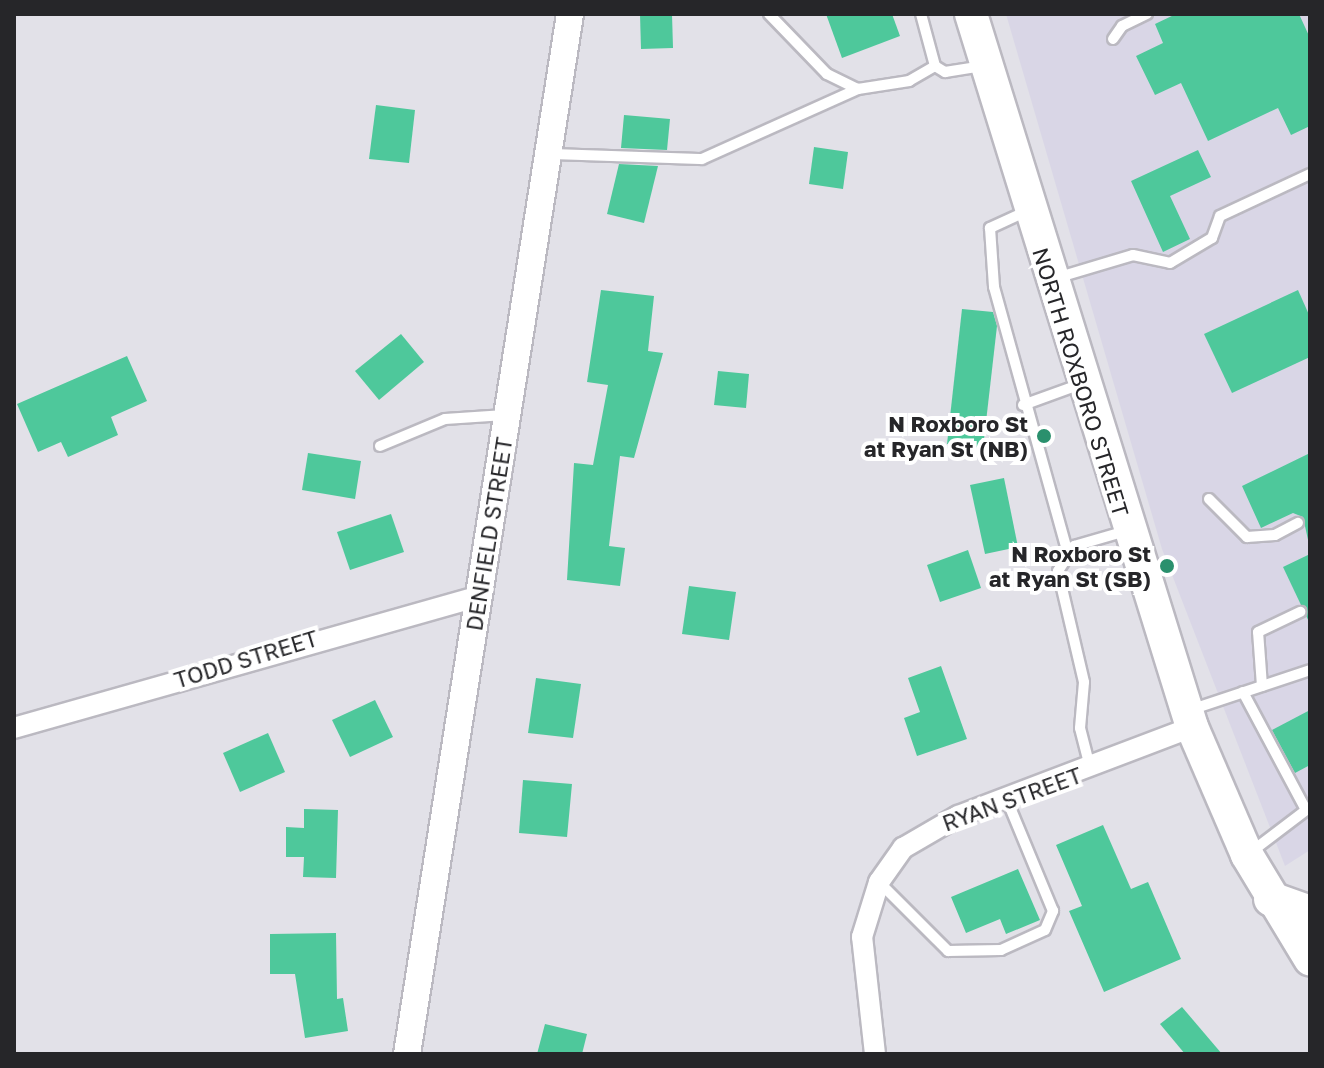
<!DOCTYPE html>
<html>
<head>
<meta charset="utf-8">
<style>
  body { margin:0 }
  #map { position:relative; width:1324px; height:1068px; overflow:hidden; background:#e2e1e8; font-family:"Golos Text",sans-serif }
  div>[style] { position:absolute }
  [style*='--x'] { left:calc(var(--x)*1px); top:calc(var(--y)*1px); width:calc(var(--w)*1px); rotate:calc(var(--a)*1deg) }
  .built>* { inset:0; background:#d9d6e6 }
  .building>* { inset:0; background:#4ec89b }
  .roads { filter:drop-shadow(2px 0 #bbb9c1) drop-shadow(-2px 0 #bbb9c1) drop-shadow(0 2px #bbb9c1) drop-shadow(0 -2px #bbb9c1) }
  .service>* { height:10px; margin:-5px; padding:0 5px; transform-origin:5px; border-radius:5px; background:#fff }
  .minor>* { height:20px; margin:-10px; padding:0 10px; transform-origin:10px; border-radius:10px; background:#fff }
  .tertiary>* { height:26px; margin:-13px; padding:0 13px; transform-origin:13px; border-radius:13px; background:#fff }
  .primary>* { height:32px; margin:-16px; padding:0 16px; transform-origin:16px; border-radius:16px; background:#fff }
  .trunk>* { height:34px; margin:-17px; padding:0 17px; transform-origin:17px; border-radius:17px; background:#fff }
  .dots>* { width:22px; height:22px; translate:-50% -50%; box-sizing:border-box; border:4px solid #fff; border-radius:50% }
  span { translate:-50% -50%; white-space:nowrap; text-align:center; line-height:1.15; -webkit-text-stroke:8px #fff; paint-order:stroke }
  .street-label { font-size:22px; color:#262629 }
  .poi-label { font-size:22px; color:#262629; font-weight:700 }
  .right { translate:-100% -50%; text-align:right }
  .frame { position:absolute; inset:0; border:16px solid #262629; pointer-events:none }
</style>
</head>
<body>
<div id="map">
  <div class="built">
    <div style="clip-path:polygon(1006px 14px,1310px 14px,1310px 850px,1285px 866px,1162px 549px)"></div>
  </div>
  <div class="building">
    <div style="clip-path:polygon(640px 14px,672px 14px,673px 48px,641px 49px)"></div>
    <div style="clip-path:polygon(826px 14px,892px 14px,900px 36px,842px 58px)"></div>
    <div style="clip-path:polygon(1176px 14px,1299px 14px,1310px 38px,1310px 126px,1291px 135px,1278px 108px,1208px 141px,1181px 83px,1155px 95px,1136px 56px,1163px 43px,1155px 24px)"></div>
    <div style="clip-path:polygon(376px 105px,415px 110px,409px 163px,369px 159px)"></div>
    <div style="clip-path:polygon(624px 115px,670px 119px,667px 150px,621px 148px)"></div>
    <div style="clip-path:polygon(814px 147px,848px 152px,843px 189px,809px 184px)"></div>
    <div style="clip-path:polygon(1198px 150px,1211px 177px,1170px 196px,1190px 239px,1163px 252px,1131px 181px)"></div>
    <div style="clip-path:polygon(619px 164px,658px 166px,644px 223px,607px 214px)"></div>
    <div style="clip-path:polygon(601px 290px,654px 296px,648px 351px,663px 353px,634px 458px,620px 456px,609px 546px,625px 548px,620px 586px,567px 580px,574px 463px,593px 465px,608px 385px,587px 382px)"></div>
    <div style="clip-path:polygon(1298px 290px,1310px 317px,1310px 357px,1232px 393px,1204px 334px)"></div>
    <div style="clip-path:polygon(962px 309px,993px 312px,997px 326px,983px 448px,947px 444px)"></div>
    <div style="clip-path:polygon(401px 334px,424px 362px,379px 400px,355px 371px)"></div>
    <div style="clip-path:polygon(127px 356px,147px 401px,111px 417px,118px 435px,68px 457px,61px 442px,38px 452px,17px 404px)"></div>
    <div style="clip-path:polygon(718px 371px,749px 374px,746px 408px,714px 405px)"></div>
    <div style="clip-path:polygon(308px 453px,361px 461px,355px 499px,302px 490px)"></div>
    <div style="clip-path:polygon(1310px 453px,1310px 549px,1303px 517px,1293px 513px,1261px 528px,1242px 486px)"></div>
    <div style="clip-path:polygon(1004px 478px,1018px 547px,985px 554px,970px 485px)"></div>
    <div style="clip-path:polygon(391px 514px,404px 552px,350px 570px,337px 532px)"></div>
    <div style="clip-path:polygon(968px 550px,981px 588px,940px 602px,927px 565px)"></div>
    <div style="clip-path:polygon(1310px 554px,1310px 624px,1283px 567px)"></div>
    <div style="clip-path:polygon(689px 586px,736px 592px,729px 640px,682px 634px)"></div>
    <div style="clip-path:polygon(941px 666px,967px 739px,917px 756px,904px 718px,920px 712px,908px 678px)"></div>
    <div style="clip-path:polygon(536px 678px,581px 684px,573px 738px,528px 733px)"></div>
    <div style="clip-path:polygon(375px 700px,393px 737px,350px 757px,332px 720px)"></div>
    <div style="clip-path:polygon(1310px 710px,1310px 765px,1295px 773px,1272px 730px)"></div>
    <div style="clip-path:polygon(268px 733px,285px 772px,240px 792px,223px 753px)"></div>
    <div style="clip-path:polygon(523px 780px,572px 784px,567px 837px,519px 833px)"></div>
    <div style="clip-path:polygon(304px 809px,338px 810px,336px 878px,303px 877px,304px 857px,286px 857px,286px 827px,304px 828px)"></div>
    <div style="clip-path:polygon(1103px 825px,1131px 889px,1148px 882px,1181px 959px,1104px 992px,1069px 911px,1082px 906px,1056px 845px)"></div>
    <div style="clip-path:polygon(1018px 869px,1040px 920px,1006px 934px,1000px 919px,966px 933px,951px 897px)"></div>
    <div style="clip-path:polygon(336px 933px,337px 999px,343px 998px,348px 1031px,305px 1038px,295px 974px,270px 974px,270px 934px)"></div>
    <div style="clip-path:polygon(1182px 1007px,1222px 1054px,1185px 1054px,1160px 1024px)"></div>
    <div style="clip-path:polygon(545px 1024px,587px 1034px,582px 1054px,537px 1054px)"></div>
  </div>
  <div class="roads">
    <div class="service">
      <div style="--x:769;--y:14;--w:83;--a:46"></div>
      <div style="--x:827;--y:74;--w:34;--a:26"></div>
      <div style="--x:858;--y:89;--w:52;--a:-8.9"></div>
      <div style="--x:909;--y:81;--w:30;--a:-30"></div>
      <div style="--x:921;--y:14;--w:54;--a:74.9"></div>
      <div style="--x:935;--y:66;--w:12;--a:31"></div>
      <div style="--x:945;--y:72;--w:36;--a:-9"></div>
      <div style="--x:1113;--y:39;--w:16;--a:-55"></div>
      <div style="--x:1122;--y:26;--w:28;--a:-26"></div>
      <div style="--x:550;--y:154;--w:152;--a:1.9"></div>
      <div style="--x:702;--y:159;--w:171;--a:-24.2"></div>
      <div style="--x:1027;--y:211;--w:41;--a:155.3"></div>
      <div style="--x:990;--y:228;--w:59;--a:86.1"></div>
      <div style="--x:994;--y:287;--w:274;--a:74.5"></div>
      <div style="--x:1056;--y:278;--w:80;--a:-16.6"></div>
      <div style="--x:1133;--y:255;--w:38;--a:12"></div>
      <div style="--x:1170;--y:263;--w:49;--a:-30.8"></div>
      <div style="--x:1212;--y:238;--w:23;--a:-70"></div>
      <div style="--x:1220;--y:216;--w:99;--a:-25"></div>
      <div style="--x:1023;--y:405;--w:62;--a:-19.9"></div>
      <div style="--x:380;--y:446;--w:70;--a:-22.6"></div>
      <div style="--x:445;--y:419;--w:60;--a:-3.8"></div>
      <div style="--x:1209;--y:499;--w:54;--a:45"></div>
      <div style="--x:1247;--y:537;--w:28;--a:-4"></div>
      <div style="--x:1275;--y:535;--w:26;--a:-28"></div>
      <div style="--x:1262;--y:686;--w:54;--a:-94.2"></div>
      <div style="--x:1258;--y:632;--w:47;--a:-25.5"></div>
      <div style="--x:1243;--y:692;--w:134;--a:61.9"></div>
      <div style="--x:1190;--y:710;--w:126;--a:-18.4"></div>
      <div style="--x:1090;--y:767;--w:40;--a:-104.4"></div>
      <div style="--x:1080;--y:728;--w:46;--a:-85"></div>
      <div style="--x:1084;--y:682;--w:114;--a:-103.2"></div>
      <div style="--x:1058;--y:571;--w:30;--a:-57"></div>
      <div style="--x:1074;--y:546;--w:54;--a:-16.1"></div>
      <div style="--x:1251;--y:852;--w:74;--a:-37.3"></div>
      <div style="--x:879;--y:882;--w:98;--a:45"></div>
      <div style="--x:948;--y:951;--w:53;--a:-1.1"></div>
      <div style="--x:1001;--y:950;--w:48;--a:-24.4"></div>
      <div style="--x:1045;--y:930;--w:21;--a:-67"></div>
      <div style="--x:1053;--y:911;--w:120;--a:-112.5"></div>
    </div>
    <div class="minor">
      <div style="--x:14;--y:728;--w:484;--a:-15.8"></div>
      <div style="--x:875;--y:1054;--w:118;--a:-96.3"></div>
      <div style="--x:862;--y:937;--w:58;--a:-72.8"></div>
      <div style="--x:879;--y:882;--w:42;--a:-54.8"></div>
      <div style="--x:903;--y:848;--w:64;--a:-30.2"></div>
      <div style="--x:958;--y:816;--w:250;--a:-20.8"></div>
    </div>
    <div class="tertiary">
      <div style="--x:407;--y:1054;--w:1053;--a:-81.09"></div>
    </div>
    <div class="primary">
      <div style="--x:971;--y:14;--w:746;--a:72.78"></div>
      <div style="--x:1192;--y:727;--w:139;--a:66.7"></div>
      <div style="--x:1247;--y:855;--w:122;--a:58.8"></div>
    </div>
    <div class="trunk">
      <div style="--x:1271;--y:899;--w:41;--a:19.7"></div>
    </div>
  </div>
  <div class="dots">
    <div style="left:1044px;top:436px;background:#2a906d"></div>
    <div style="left:1167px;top:566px;background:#2a906d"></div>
  </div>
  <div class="street-label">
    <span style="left:1081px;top:382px;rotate:73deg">NORTH ROXBORO STREET</span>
    <span style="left:489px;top:534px;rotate:-81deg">DENFIELD STREET</span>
    <span style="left:246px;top:659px;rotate:-17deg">TODD STREET</span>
    <span style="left:1012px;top:799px;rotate:-20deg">RYAN STREET</span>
  </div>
  <div class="poi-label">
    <span class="right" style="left:1028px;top:436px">N Roxboro St<br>at Ryan St (NB)</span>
    <span class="right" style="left:1151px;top:566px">N Roxboro St<br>at Ryan St (SB)</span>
  </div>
  <div class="frame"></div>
</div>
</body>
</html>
